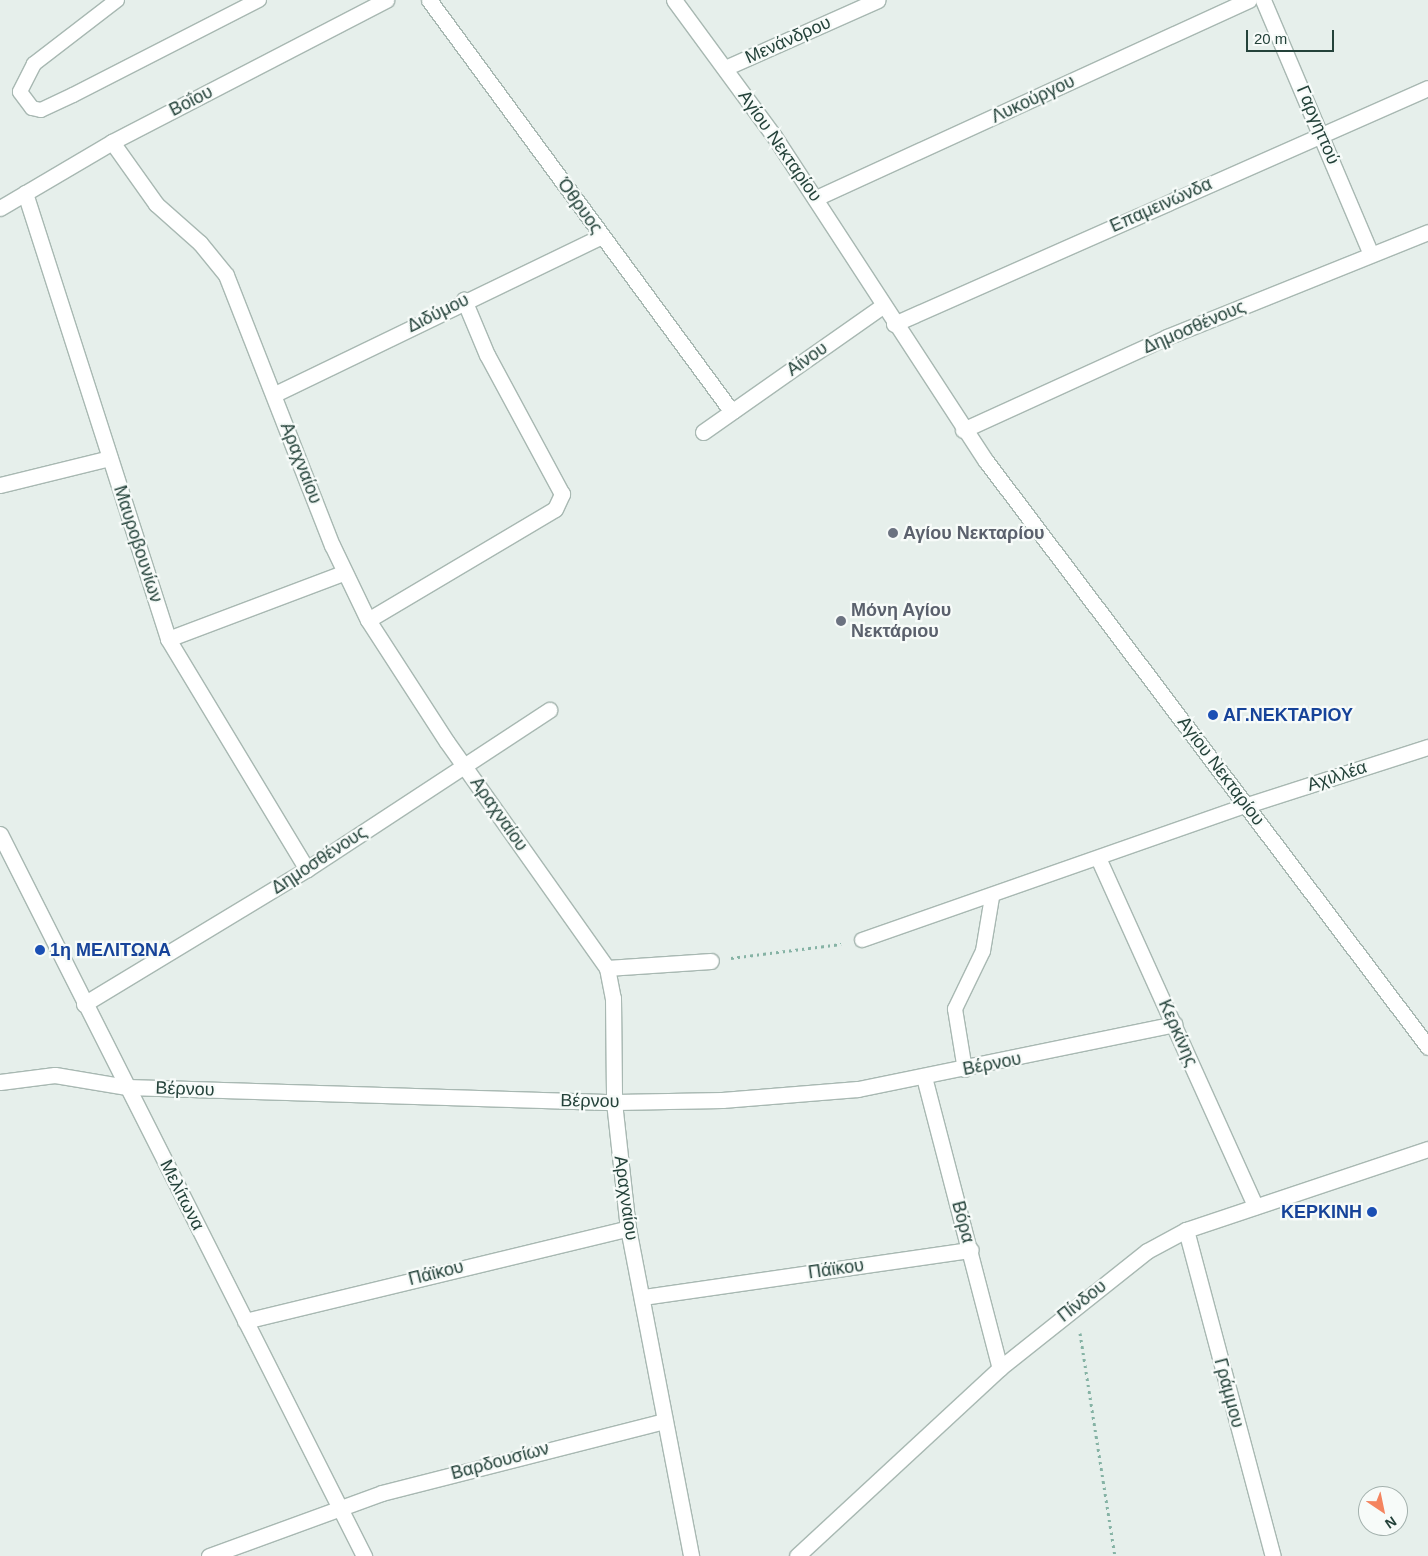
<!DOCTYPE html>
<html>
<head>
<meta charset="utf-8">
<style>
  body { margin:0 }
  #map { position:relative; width:1428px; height:1556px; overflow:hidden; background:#e6efeb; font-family:Arial,sans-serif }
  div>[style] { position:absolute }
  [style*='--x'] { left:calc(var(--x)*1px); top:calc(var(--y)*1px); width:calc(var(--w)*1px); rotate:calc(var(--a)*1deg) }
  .path>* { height:3px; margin-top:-1.5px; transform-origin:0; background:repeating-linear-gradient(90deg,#86b3a5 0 2.5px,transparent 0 6.5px) }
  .roads { filter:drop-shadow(1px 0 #a8b8b2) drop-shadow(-1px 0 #a8b8b2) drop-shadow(0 1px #a8b8b2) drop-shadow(0 -1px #a8b8b2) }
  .service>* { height:14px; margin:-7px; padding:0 7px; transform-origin:7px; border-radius:7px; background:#fff }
  .minor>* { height:15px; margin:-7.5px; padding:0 7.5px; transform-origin:7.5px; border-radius:7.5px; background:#fff }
  .tertiary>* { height:15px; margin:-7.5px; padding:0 7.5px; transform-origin:7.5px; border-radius:7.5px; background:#fff }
  .dots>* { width:14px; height:14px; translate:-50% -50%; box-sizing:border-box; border:2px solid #f7fbf9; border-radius:50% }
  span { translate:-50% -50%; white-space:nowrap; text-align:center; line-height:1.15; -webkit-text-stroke:4.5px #f7fbf9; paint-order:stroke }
  .street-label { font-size:18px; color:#24423a }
  .worship-label { font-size:18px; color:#5b616d; font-weight:700 }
  .left { translate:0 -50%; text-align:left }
  .transit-label { font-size:18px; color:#164399; font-weight:700 }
  .right { translate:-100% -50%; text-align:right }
  .north { position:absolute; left:1358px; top:1486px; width:50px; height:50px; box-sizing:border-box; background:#f7fbf9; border:1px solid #a3b1ad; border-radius:50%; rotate:146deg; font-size:14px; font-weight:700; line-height:20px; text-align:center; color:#24423a }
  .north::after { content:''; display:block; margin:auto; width:18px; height:22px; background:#f4845f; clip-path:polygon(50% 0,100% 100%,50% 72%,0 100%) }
  .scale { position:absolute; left:1246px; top:30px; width:88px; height:22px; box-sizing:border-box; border:2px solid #24423a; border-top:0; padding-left:6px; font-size:15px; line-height:18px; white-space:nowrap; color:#24423a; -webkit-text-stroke:4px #f7fbf9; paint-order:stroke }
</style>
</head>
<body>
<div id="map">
  <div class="path">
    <div style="--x:731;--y:958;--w:111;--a:-7.3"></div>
    <div style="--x:1080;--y:1333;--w:226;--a:81.1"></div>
  </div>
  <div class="roads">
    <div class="service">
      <div style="--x:117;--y:0;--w:105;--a:142.4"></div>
      <div style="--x:34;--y:64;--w:31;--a:117"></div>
      <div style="--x:20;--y:92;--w:20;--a:53"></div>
      <div style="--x:32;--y:108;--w:9;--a:13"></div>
      <div style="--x:41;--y:110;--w:35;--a:-25"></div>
      <div style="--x:73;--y:95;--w:209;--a:-27.1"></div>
      <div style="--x:862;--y:940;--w:408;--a:-19.3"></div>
      <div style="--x:965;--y:1070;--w:62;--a:-99.3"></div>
      <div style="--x:955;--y:1009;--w:64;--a:-64.2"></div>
      <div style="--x:983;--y:951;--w:55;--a:-80.5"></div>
    </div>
    <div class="minor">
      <div style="--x:429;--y:0;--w:511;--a:53.67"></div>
      <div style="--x:1263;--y:0;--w:274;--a:67"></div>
      <div style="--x:725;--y:68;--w:167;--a:-24"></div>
      <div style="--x:112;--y:142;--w:76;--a:54.6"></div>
      <div style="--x:156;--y:204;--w:59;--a:41.6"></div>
      <div style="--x:200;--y:243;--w:41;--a:50.9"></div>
      <div style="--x:226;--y:275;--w:290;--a:68.6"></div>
      <div style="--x:332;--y:545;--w:83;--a:64.4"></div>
      <div style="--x:368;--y:620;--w:145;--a:57.1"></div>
      <div style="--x:447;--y:742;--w:277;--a:54.7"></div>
      <div style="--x:607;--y:968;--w:31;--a:79"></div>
      <div style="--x:613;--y:998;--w:104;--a:89.4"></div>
      <div style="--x:614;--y:1102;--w:127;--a:83.7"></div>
      <div style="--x:628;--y:1228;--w:334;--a:79.1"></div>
      <div style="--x:25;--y:193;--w:468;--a:72.2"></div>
      <div style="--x:168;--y:639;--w:269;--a:58.9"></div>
      <div style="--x:816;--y:198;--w:476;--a:-24.6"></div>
      <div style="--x:0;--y:208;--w:130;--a:-30.5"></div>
      <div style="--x:112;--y:142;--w:309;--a:-27.4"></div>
      <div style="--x:894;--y:324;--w:584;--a:-23.84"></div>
      <div style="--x:275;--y:394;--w:363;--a:-25.8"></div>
      <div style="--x:963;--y:430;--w:224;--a:-24.5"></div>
      <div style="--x:1167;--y:337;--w:281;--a:-21.9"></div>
      <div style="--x:703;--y:432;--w:219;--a:-35.1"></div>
      <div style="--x:0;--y:485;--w:113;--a:-13.8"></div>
      <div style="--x:368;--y:620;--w:217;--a:-30.7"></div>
      <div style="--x:555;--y:509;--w:17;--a:-65"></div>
      <div style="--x:562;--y:494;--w:158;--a:-118.3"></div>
      <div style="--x:487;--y:355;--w:60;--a:-112.7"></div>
      <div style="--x:168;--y:639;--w:187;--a:-20.7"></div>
      <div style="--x:1247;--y:805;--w:190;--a:-17.8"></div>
      <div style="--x:0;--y:834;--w:809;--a:63.24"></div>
      <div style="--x:1099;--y:860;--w:380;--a:65.7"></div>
      <div style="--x:607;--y:968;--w:104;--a:-3.9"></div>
      <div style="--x:84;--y:1004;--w:261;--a:-31.2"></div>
      <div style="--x:307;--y:869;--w:290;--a:-33.3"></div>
      <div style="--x:924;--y:1077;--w:301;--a:75.4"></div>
      <div style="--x:0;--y:1082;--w:55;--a:-7.3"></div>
      <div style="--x:55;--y:1075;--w:73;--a:9.5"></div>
      <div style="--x:127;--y:1087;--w:487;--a:1.8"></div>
      <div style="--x:614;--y:1102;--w:108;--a:-1.1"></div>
      <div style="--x:722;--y:1100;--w:136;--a:-4.6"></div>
      <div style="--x:858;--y:1089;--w:323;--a:-11.6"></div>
      <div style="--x:1186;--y:1230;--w:337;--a:75.1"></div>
      <div style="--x:643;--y:1297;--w:331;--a:-8.2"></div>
      <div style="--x:245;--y:1321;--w:394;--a:-13.6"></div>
      <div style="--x:209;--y:1556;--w:184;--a:-20"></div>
      <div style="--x:382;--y:1493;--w:291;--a:-14.3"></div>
      <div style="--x:797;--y:1556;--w:277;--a:-42.8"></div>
      <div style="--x:1000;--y:1368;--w:188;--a:-38.5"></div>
      <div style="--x:1147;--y:1251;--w:44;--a:-28.3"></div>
      <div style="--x:1186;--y:1230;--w:255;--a:-18.5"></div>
    </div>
    <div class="tertiary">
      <div style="--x:674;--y:0;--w:169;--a:53.7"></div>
      <div style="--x:774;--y:136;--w:388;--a:56.9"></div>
      <div style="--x:986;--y:461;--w:734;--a:52.97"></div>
    </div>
  </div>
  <div class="dots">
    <div style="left:893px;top:533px;background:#6b7280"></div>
    <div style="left:841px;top:621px;background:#6b7280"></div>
    <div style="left:1213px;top:715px;background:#1a4fb4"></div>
    <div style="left:40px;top:950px;background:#1a4fb4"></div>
    <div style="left:1372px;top:1212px;background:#1a4fb4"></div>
  </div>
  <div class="street-label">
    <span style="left:788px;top:40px;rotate:-24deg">Μενάνδρου</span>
    <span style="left:1033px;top:99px;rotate:-25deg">Λυκούργου</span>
    <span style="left:191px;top:101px;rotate:-27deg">Βοΐου</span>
    <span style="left:1318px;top:125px;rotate:67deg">Γαργηττού</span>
    <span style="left:780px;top:146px;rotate:55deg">Αγίου Νεκταρίου</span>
    <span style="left:1161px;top:205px;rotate:-24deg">Επαμεινώνδα</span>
    <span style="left:580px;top:206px;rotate:54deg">Όθρυος</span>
    <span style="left:438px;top:313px;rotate:-26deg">Διδύμου</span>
    <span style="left:1194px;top:327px;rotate:-23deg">Δημοσθένους</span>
    <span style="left:807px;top:359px;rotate:-35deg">Αίνου</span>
    <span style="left:301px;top:463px;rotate:69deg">Αραχναίου</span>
    <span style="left:138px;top:544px;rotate:72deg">Μαυροβουνίων</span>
    <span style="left:1221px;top:771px;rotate:53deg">Αγίου Νεκταρίου</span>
    <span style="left:1337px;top:776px;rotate:-18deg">Αχιλλέα</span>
    <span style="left:499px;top:814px;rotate:55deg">Αραχναίου</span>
    <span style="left:319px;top:860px;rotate:-33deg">Δημοσθένους</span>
    <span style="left:1178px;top:1033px;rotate:66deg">Κερκίνης</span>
    <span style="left:992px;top:1064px;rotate:-11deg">Βέρνου</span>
    <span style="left:185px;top:1089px;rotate:2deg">Βέρνου</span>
    <span style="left:590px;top:1101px;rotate:1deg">Βέρνου</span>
    <span style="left:182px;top:1195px;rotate:63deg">Μελίτωνα</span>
    <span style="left:626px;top:1198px;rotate:82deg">Αραχναίου</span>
    <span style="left:963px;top:1222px;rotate:75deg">Βόρα</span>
    <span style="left:836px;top:1269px;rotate:-8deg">Πάϊκου</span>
    <span style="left:436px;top:1273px;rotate:-14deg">Πάϊκου</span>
    <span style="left:1082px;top:1301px;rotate:-38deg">Πίνδου</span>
    <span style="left:1229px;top:1393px;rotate:75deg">Γράμμου</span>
    <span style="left:500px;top:1461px;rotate:-15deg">Βαρδουσίων</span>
  </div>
  <div class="worship-label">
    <span class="left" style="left:903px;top:533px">Αγίου Νεκταρίου</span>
    <span class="left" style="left:851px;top:621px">Μόνη Αγίου<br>Νεκτάριου</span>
  </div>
  <div class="transit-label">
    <span class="left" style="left:1223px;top:715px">ΑΓ.ΝΕΚΤΑΡΙΟΥ</span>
    <span class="left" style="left:50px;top:950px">1η ΜΕΛΙΤΩΝΑ</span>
    <span class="right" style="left:1362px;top:1212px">ΚΕΡΚΙΝΗ</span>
  </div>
  <div class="north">N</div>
  <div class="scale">20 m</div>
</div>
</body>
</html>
